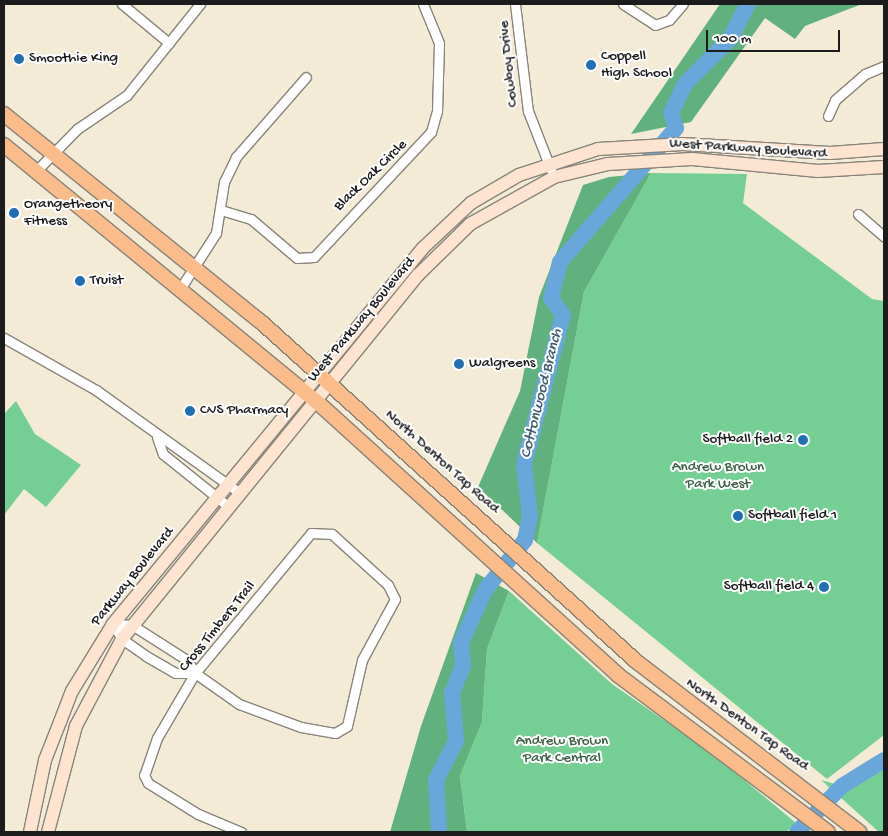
<!DOCTYPE html>
<html>
<head>
<meta charset="utf-8">
<style>
  body { margin:0 }
  #map { position:relative; width:888px; height:836px; overflow:hidden; background:#f4ebd7; font-family:"Gochi Hand",sans-serif }
  div>[style] { position:absolute }
  [style*='--x'] { left:calc(var(--x)*1px); top:calc(var(--y)*1px); width:calc(var(--w)*1px); rotate:calc(var(--a)*1deg) }
  .green>* { inset:0; background:#75ce94 }
  .forest>* { inset:0; background:#60b17e }
  .river>* { height:16px; margin:-8px; padding:0 8px; transform-origin:8px; border-radius:8px; background:#69a7db }
  .roads { filter:drop-shadow(1px 0 #88847a) drop-shadow(-1px 0 #88847a) drop-shadow(0 1px #88847a) drop-shadow(0 -1px #88847a) }
  .street>* { height:9px; margin:-4.5px; padding:0 4.5px; transform-origin:4.5px; border-radius:4.5px; background:#fff }
  .secondary>* { height:12px; margin:-6px; padding:0 6px; transform-origin:6px; border-radius:6px; background:#fde4d1 }
  .primary>* { height:14px; margin:-7px; padding:0 7px; transform-origin:7px; border-radius:7px; background:#fabc8b }
  .dots>* { width:14px; height:14px; translate:-50% -50%; box-sizing:border-box; border:2px solid #fff; border-radius:50% }
  span { translate:-50% -50%; white-space:nowrap; text-align:center; line-height:1.15; -webkit-text-stroke:4px #fff; paint-order:stroke }
  .poi-label { font-size:15px; color:#1c1c1c }
  .left { translate:0 -50%; text-align:left }
  .right { translate:-100% -50%; text-align:right }
  .street-label { font-size:15px; color:#1c1c1c }
  .park-label { font-size:15px; color:#40634c }
  .water-label { font-size:16px; color:#3f5b72; font-style:italic }
  .frame { position:absolute; inset:0; border:5px solid #1c1c1c; pointer-events:none }
  .scale { position:absolute; left:706px; top:30px; width:134px; height:22px; box-sizing:border-box; border:2px solid #1c1c1c; border-top:0; padding-left:6px; font-size:15px; line-height:18px; white-space:nowrap; color:#1c1c1c; -webkit-text-stroke:4px #fff; paint-order:stroke }
</style>
</head>
<body>
<div id="map">
  <div class="green">
    <div style="clip-path:polygon(651px 173px,747px 174px,743px 203px,872px 299px,884px 301px,884px 735px,827px 779px,537px 543px,584px 292px)"></div>
    <div style="clip-path:polygon(16px 401px,35px 434px,81px 465px,46px 507px,24px 489px,4px 515px,4px 414px)"></div>
    <div style="clip-path:polygon(509px 591px,612px 684px,714px 755px,796px 823px,786px 832px,467px 832px,460px 776px,482px 722px,487px 649px)"></div>
    <div style="clip-path:polygon(884px 760px,884px 832px,879px 832px,821px 780px,842px 786px)"></div>
  </div>
  <div class="forest">
    <div style="clip-path:polygon(720px 4px,862px 4px,805px 26px,795px 39px,765px 18px,691px 122px,631px 134px)"></div>
    <div style="clip-path:polygon(651px 173px,584px 292px,537px 543px,478px 487px,520px 391px,539px 297px,583px 185px,609px 177px)"></div>
    <div style="clip-path:polygon(476px 573px,509px 591px,487px 649px,482px 722px,460px 776px,467px 832px,390px 832px,421px 726px)"></div>
  </div>
  <div class="river">
    <div style="--x:439;--y:832;--w:52;--a:-93.3"></div>
    <div style="--x:436;--y:780;--w:44;--a:-62.9"></div>
    <div style="--x:456;--y:741;--w:48;--a:-94.8"></div>
    <div style="--x:452;--y:693;--w:29;--a:-68"></div>
    <div style="--x:463;--y:666;--w:23;--a:-95"></div>
    <div style="--x:461;--y:643;--w:58;--a:-65.6"></div>
    <div style="--x:485;--y:590;--w:64;--a:-51.3"></div>
    <div style="--x:525;--y:540;--w:24;--a:-78"></div>
    <div style="--x:530;--y:517;--w:53;--a:-96.5"></div>
    <div style="--x:524;--y:464;--w:154;--a:-75.3"></div>
    <div style="--x:563;--y:315;--w:21;--a:-125"></div>
    <div style="--x:551;--y:298;--w:37;--a:-76"></div>
    <div style="--x:560;--y:262;--w:177;--a:-49.1"></div>
    <div style="--x:676;--y:128;--w:16;--a:-108"></div>
    <div style="--x:671;--y:113;--w:32;--a:-64"></div>
    <div style="--x:685;--y:84;--w:64;--a:-45"></div>
    <div style="--x:730;--y:39;--w:39;--a:-63"></div>
    <div style="--x:797;--y:832;--w:64;--a:-45.6"></div>
    <div style="--x:842;--y:786;--w:49;--a:-31.8"></div>
  </div>
  <div class="roads">
    <div class="street">
      <div style="--x:122;--y:4;--w:61;--a:39.7"></div>
      <div style="--x:515;--y:4;--w:108;--a:83.1"></div>
      <div style="--x:528;--y:111;--w:63;--a:68.7"></div>
      <div style="--x:623;--y:4;--w:38;--a:33"></div>
      <div style="--x:655;--y:25;--w:15;--a:-20"></div>
      <div style="--x:669;--y:20;--w:21;--a:-49"></div>
      <div style="--x:828;--y:116;--w:17;--a:-66"></div>
      <div style="--x:835;--y:100;--w:40;--a:-41"></div>
      <div style="--x:865;--y:74;--w:21;--a:-23"></div>
      <div style="--x:36;--y:171;--w:59;--a:-45.7"></div>
      <div style="--x:77;--y:129;--w:60;--a:-34.2"></div>
      <div style="--x:127;--y:95;--w:117;--a:-51.3"></div>
      <div style="--x:221;--y:210;--w:31;--a:17"></div>
      <div style="--x:251;--y:219;--w:60;--a:40.3"></div>
      <div style="--x:297;--y:258;--w:17;--a:-3"></div>
      <div style="--x:314;--y:257;--w:171;--a:-46.9"></div>
      <div style="--x:431;--y:132;--w:22;--a:-74"></div>
      <div style="--x:437;--y:111;--w:68;--a:-88.3"></div>
      <div style="--x:439;--y:43;--w:42;--a:-112.3"></div>
      <div style="--x:858;--y:214;--w:35;--a:41"></div>
      <div style="--x:180;--y:289;--w:67;--a:-57.3"></div>
      <div style="--x:216;--y:233;--w:52;--a:-81.1"></div>
      <div style="--x:224;--y:182;--w:28;--a:-64"></div>
      <div style="--x:236;--y:157;--w:106;--a:-48.8"></div>
      <div style="--x:4;--y:338;--w:106;--a:29.5"></div>
      <div style="--x:96;--y:390;--w:177;--a:35.6"></div>
      <div style="--x:157;--y:437;--w:18;--a:71"></div>
      <div style="--x:163;--y:454;--w:85;--a:38.8"></div>
      <div style="--x:113;--y:624;--w:19;--a:3"></div>
      <div style="--x:132;--y:625;--w:65;--a:32.5"></div>
      <div style="--x:187;--y:660;--w:15;--a:58"></div>
      <div style="--x:195;--y:673;--w:54;--a:35.2"></div>
      <div style="--x:239;--y:704;--w:66;--a:20.4"></div>
      <div style="--x:301;--y:727;--w:35;--a:10"></div>
      <div style="--x:335;--y:733;--w:14;--a:-30"></div>
      <div style="--x:347;--y:726;--w:68;--a:-77.2"></div>
      <div style="--x:362;--y:660;--w:69;--a:-61.6"></div>
      <div style="--x:395;--y:599;--w:16;--a:-117"></div>
      <div style="--x:388;--y:585;--w:76;--a:-137.7"></div>
      <div style="--x:332;--y:534;--w:21;--a:-177"></div>
      <div style="--x:311;--y:533;--w:182;--a:129.6"></div>
      <div style="--x:195;--y:673;--w:75;--a:120.3"></div>
      <div style="--x:157;--y:738;--w:39;--a:109"></div>
      <div style="--x:144;--y:775;--w:9;--a:63"></div>
      <div style="--x:148;--y:783;--w:59;--a:31.8"></div>
      <div style="--x:198;--y:814;--w:47;--a:22.7"></div>
      <div style="--x:113;--y:624;--w:17;--a:59"></div>
      <div style="--x:122;--y:639;--w:29;--a:35"></div>
      <div style="--x:146;--y:656;--w:34;--a:30"></div>
      <div style="--x:176;--y:673;--w:19;--a:0"></div>
    </div>
    <div class="secondary">
      <div style="--x:30;--y:832;--w:74;--a:-78.2"></div>
      <div style="--x:45;--y:760;--w:41;--a:-68.5"></div>
      <div style="--x:60;--y:722;--w:33;--a:-69"></div>
      <div style="--x:72;--y:691;--w:79;--a:-58.5"></div>
      <div style="--x:113;--y:624;--w:487;--a:-50.5"></div>
      <div style="--x:423;--y:248;--w:66;--a:-43.2"></div>
      <div style="--x:471;--y:203;--w:56;--a:-30.3"></div>
      <div style="--x:519;--y:175;--w:83;--a:-18.2"></div>
      <div style="--x:598;--y:149;--w:85;--a:-3.4"></div>
      <div style="--x:683;--y:144;--w:147;--a:3.5"></div>
      <div style="--x:830;--y:153;--w:54;--a:-4.2"></div>
      <div style="--x:48;--y:832;--w:110;--a:-75.2"></div>
      <div style="--x:76;--y:726;--w:98;--a:-62.1"></div>
      <div style="--x:122;--y:639;--w:469;--a:-50.9"></div>
      <div style="--x:418;--y:275;--w:73;--a:-44.4"></div>
      <div style="--x:470;--y:224;--w:96;--a:-29.2"></div>
      <div style="--x:554;--y:177;--w:56;--a:-13.5"></div>
      <div style="--x:608;--y:164;--w:84;--a:-3.4"></div>
      <div style="--x:692;--y:159;--w:127;--a:5.4"></div>
      <div style="--x:818;--y:171;--w:66;--a:-3.5"></div>
    </div>
    <div class="primary">
      <div style="--x:4;--y:114;--w:329;--a:39"></div>
      <div style="--x:260;--y:321;--w:508;--a:42.13"></div>
      <div style="--x:637;--y:662;--w:280;--a:37.4"></div>
      <div style="--x:4;--y:145;--w:404;--a:39.4"></div>
      <div style="--x:316;--y:401;--w:408;--a:42.2"></div>
      <div style="--x:618;--y:675;--w:262;--a:36.8"></div>
    </div>
  </div>
  <div class="dots">
    <div style="left:19px;top:59px;background:#1f6fb2"></div>
    <div style="left:591px;top:65px;background:#1f6fb2"></div>
    <div style="left:14px;top:213px;background:#1f6fb2"></div>
    <div style="left:80px;top:281px;background:#1f6fb2"></div>
    <div style="left:459px;top:364px;background:#1f6fb2"></div>
    <div style="left:190px;top:411px;background:#1f6fb2"></div>
    <div style="left:803px;top:440px;background:#1f6fb2"></div>
    <div style="left:738px;top:516px;background:#1f6fb2"></div>
    <div style="left:824px;top:587px;background:#1f6fb2"></div>
  </div>
  <div class="poi-label">
    <span class="left" style="left:601px;top:65px">Coppell<br>High School</span>
    <span class="left" style="left:29px;top:59px">Smoothie King</span>
    <span class="left" style="left:24px;top:213px">Orangetheory<br>Fitness</span>
    <span class="left" style="left:90px;top:281px">Truist</span>
    <span class="left" style="left:469px;top:364px">Walgreens</span>
    <span class="left" style="left:200px;top:411px">CVS Pharmacy</span>
    <span class="right" style="left:793px;top:440px">Softball field 2</span>
    <span class="left" style="left:748px;top:516px">Softball field 1</span>
    <span class="right" style="left:814px;top:587px">Softball field 4</span>
  </div>
  <div class="street-label">
    <span style="left:509px;top:64px;rotate:-96deg">Cowboy Drive</span>
    <span style="left:748px;top:149px;rotate:4deg">West Parkway Boulevard</span>
    <span style="left:371px;top:176px;rotate:-44deg">Black Oak Circle</span>
    <span style="left:362px;top:320px;rotate:-50deg">West Parkway Boulevard</span>
    <span style="left:442px;top:462px;rotate:42deg">North Denton Tap Road</span>
    <span style="left:133px;top:577px;rotate:-51deg">Parkway Boulevard</span>
    <span style="left:218px;top:627px;rotate:-51deg">Cross Timbers Trail</span>
    <span style="left:747px;top:725px;rotate:36deg">North Denton Tap Road</span>
  </div>
  <div class="park-label">
    <span style="left:718px;top:476px">Andrew Brown<br>Park West</span>
    <span style="left:562px;top:750px">Andrew Brown<br>Park Central</span>
  </div>
  <div class="water-label">
    <span style="left:543px;top:394px;rotate:-76deg">Cottonwood Branch</span>
  </div>
  <div class="frame"></div>
  <div class="scale">100 m</div>
</div>
</body>
</html>
